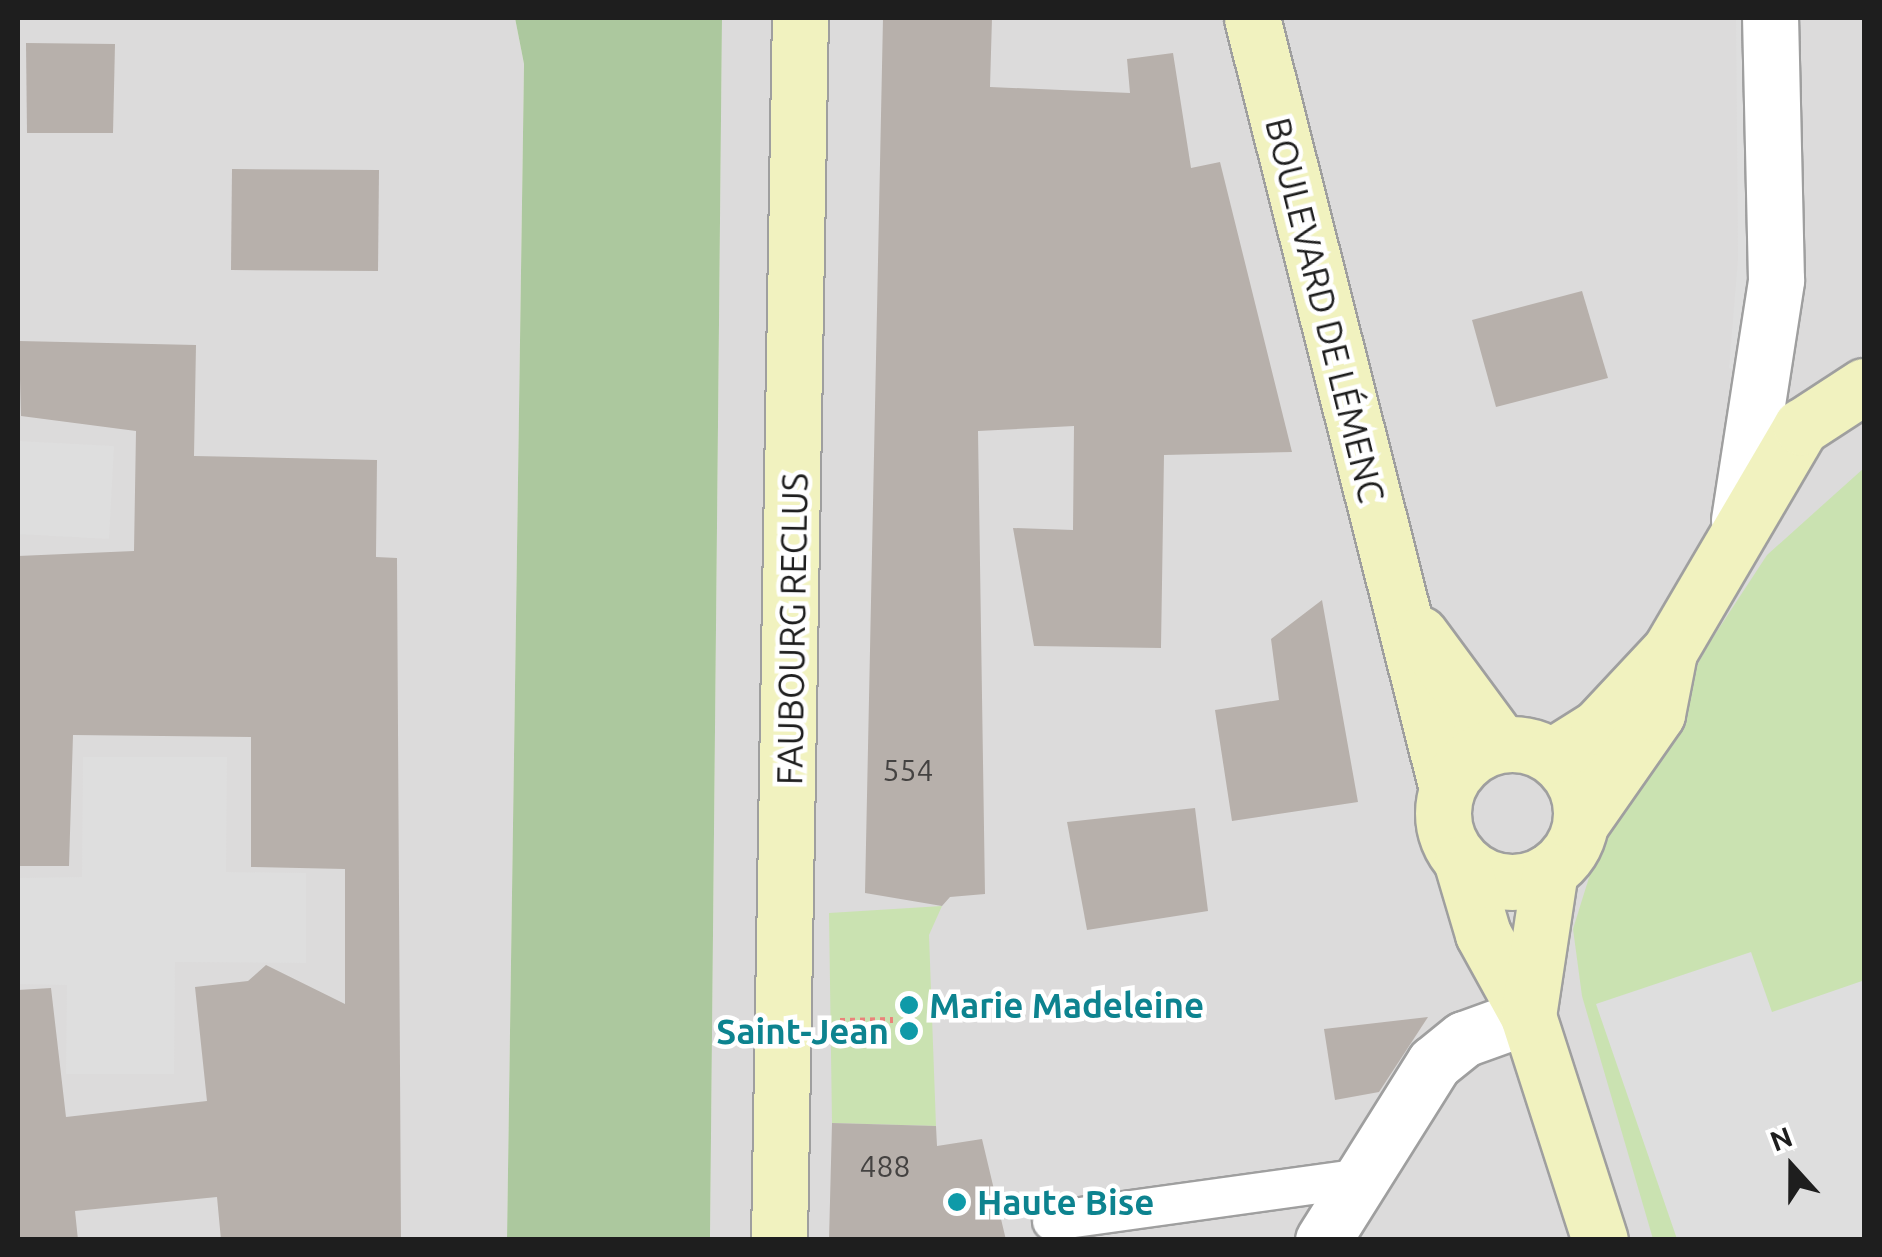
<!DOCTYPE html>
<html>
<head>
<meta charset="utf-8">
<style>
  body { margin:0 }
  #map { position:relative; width:1882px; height:1257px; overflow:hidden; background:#eeebe5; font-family:Ubuntu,sans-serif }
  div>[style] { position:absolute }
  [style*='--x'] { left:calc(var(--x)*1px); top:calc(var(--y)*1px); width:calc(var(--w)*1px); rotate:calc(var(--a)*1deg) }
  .residential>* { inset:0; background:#dcdbdb }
  .grass>* { inset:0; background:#cae2b1 }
  .forest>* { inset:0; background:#acc89e }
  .parking>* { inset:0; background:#dedede }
  .building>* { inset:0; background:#b7b0ab }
  .path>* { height:6px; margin-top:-3px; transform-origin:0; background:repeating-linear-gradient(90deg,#ea837a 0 5px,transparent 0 10px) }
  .roads { filter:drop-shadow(2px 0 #9f9f9f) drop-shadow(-2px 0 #9f9f9f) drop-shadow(0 2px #9f9f9f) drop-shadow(0 -2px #9f9f9f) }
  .lane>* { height:38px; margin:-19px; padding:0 19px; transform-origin:19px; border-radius:19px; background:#fff }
  .street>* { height:55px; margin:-27.5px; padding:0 27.5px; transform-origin:27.5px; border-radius:27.5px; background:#fff }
  .secondary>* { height:55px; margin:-27.5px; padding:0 27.5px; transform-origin:27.5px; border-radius:27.5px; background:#f1f2bf }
  .secondary>.ring { margin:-27.5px; padding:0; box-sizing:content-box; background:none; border:55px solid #f1f2bf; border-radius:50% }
  .dots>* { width:28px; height:28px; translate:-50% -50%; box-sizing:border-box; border:5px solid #fff; border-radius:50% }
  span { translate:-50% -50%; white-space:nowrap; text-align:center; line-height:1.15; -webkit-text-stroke:9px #fff; paint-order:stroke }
  .number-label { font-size:30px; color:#444241 }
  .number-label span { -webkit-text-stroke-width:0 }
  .street-label { font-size:35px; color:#1e1e1e }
  .culture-label { font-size:35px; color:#0d838f; font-weight:700 }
  .left { translate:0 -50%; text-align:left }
  .right { translate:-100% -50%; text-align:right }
  .frame { position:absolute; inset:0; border:20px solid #1e1e1e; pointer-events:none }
  .north { position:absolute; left:1742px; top:1117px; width:100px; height:100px; -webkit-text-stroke:8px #fff; paint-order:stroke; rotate:339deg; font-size:28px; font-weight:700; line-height:40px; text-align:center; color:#1e1e1e }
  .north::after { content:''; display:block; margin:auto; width:35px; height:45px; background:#1e1e1e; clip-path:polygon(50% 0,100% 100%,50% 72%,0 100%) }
</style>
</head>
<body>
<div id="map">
  <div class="residential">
    <div style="clip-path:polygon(18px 18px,515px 18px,524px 64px,507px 1239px,18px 1239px)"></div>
    <div style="clip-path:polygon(722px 18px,1864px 18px,1864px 1239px,710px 1239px)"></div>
  </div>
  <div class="grass">
    <div style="clip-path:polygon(1864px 468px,1864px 1239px,1653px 1239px,1582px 996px,1573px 929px,1596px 855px,1708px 645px,1767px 555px)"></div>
    <div style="clip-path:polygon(942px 906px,929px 935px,936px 1126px,832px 1123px,829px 913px)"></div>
  </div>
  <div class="forest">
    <div style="clip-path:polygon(515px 18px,722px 18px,710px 1239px,507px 1239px,524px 64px)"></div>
  </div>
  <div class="parking">
    <div style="clip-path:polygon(1736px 18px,1763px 18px,1755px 374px,1729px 368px,1738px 259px)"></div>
    <div style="clip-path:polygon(18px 441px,114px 446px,109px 539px,18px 534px)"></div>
    <div style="clip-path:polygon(83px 757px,227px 757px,226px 872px,306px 873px,306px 963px,175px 962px,174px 1074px,66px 1074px,67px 985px,18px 984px,18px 878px,82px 877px)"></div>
    <div style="clip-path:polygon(1751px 952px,1772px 1012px,1862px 981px,1864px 1239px,1677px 1239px,1596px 1004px)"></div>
  </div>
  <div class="building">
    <div style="clip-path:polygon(883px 18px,992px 18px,990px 87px,1130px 93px,1127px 59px,1173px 53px,1191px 168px,1220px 162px,1292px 452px,1164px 455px,1161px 648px,1034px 646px,1013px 528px,1073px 530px,1074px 426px,978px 431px,985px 894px,950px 897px,942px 906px,865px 893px)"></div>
    <div style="clip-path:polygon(26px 43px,115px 44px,113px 133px,27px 133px)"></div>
    <div style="clip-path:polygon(232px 169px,379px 170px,378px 271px,231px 270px)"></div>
    <div style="clip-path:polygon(1582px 291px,1608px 378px,1496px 407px,1472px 320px)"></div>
    <div style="clip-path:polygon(19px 341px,196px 345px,194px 456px,377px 460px,376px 557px,397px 558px,401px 1240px,221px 1240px,217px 1197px,75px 1211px,78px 1240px,18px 1240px,18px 990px,51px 988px,66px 1117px,207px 1101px,195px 987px,248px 981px,266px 965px,345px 1004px,345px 869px,251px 867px,251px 737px,73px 735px,69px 866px,18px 866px,18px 556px,134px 551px,136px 431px,21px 416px)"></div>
    <div style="clip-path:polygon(1322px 600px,1358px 802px,1232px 821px,1215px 710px,1279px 700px,1271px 639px)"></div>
    <div style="clip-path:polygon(1195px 808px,1208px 911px,1087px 930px,1067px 822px)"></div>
    <div style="clip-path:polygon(1428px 1017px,1379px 1092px,1335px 1100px,1324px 1029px)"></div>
    <div style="clip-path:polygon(832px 1123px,936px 1126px,937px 1146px,982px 1139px,1006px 1240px,829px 1240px)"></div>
  </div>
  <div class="path">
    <div style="--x:840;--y:1021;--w:53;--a:-1.1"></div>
  </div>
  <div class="roads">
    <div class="lane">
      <div style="--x:1052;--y:1221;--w:312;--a:-7.9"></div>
    </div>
    <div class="street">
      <div style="--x:1739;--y:520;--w:243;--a:-81.2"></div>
      <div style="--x:1776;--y:280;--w:262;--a:-91.3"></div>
      <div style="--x:1323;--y:1240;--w:209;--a:-57.9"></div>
      <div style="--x:1434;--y:1063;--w:38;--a:-39"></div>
      <div style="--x:1464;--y:1039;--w:68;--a:-19.8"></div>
    </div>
    <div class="secondary">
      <div style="--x:1252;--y:18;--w:791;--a:75.81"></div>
      <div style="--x:1420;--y:634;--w:137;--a:53.6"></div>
      <div class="ring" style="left:1443px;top:744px;width:83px;height:83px"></div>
      <div style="--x:1552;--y:756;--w:54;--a:-32.2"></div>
      <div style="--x:1598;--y:727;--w:105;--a:-46.9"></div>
      <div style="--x:1670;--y:650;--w:259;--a:-59.6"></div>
      <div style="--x:1801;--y:427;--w:75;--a:-33.1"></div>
      <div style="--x:1581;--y:823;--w:133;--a:-55.1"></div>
      <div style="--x:1657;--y:714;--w:63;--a:-79"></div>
      <div style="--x:1462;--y:863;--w:74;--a:73.5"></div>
      <div style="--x:1483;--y:934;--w:94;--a:61.2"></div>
      <div style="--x:1528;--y:1016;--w:235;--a:72.2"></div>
      <div style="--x:1528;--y:1016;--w:147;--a:-81.4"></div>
      <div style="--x:779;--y:1240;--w:1222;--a:-89.02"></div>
    </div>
  </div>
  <div class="dots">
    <div style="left:909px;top:1005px;background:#0f9aa8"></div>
    <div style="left:909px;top:1031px;background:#0f9aa8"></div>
    <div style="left:957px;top:1202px;background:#0f9aa8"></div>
  </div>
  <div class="number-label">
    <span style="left:908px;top:770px">554</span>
    <span style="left:885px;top:1166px">488</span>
  </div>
  <div class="street-label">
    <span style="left:1325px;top:310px;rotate:76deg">BOULEVARD DE LÉMENC</span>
    <span style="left:792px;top:629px;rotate:-89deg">FAUBOURG RECLUS</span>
  </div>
  <div class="culture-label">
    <span class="left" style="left:929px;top:1005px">Marie Madeleine</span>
    <span class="right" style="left:889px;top:1031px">Saint-Jean</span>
    <span class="left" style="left:977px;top:1202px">Haute Bise</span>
  </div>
  <div class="frame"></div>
  <div class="north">N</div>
</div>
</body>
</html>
